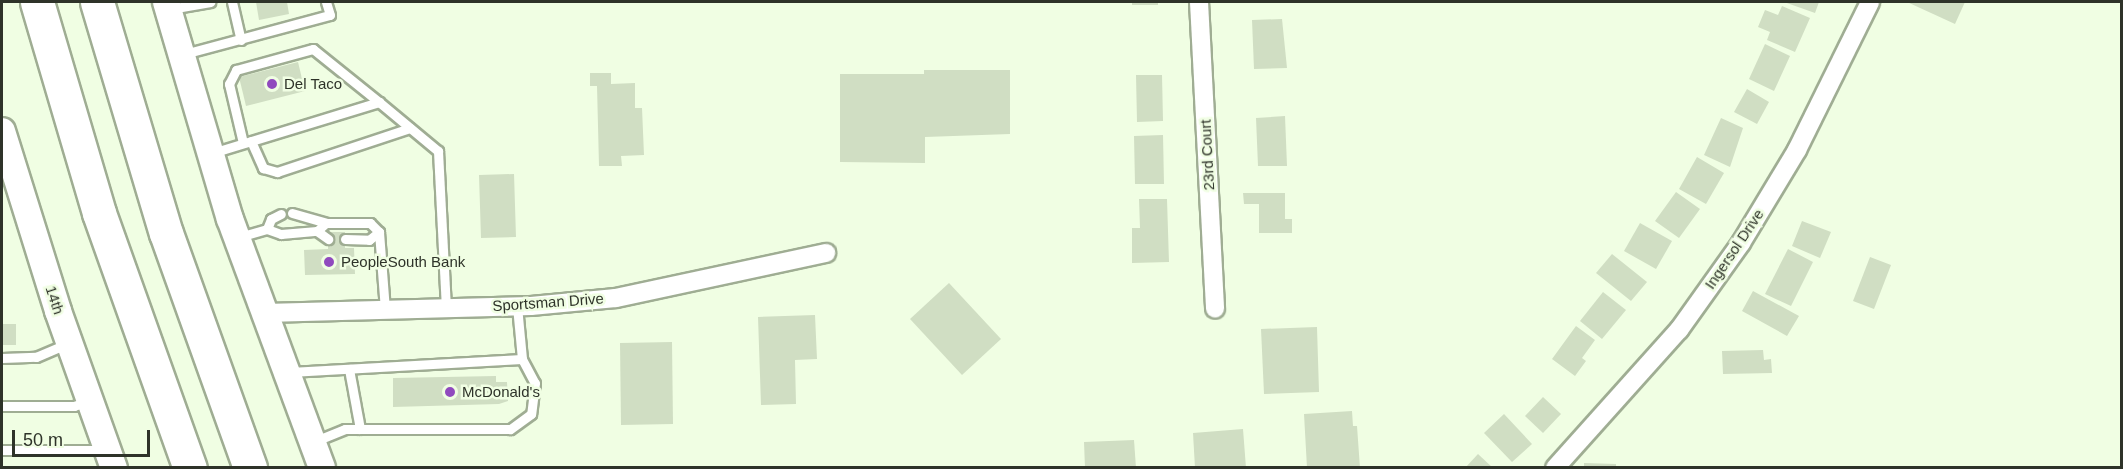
<!DOCTYPE html>
<html>
<head>
<meta charset="utf-8">
<style>
  body { margin:0 }
  #map { position:relative; width:2123px; height:469px; overflow:hidden; background:#f0fee3; font-family:Helvetica,sans-serif }
  div>[style] { position:absolute }
  [style*='--x'] { left:calc(var(--x)*1px); top:calc(var(--y)*1px); width:calc(var(--w)*1px); rotate:calc(var(--a)*1deg) }
  .building>* { inset:0; background:#d0dec3 }
  .roads { filter:drop-shadow(2px 0 #9fad93) drop-shadow(-2px 0 #9fad93) drop-shadow(0 2px #9fad93) drop-shadow(0 -2px #9fad93) }
  .lane>* { height:9px; margin:-4.5px; padding:0 4.5px; transform-origin:4.5px; border-radius:4.5px; background:#fff }
  .street>* { height:18px; margin:-9px; padding:0 9px; transform-origin:9px; border-radius:9px; background:#fff }
  .secondary>* { height:26px; margin:-13px; padding:0 13px; transform-origin:13px; border-radius:13px; background:#fff }
  .highway>* { height:33px; margin:-16.5px; padding:0 16.5px; transform-origin:16.5px; border-radius:16.5px; background:#fff }
  .dots>* { width:16px; height:16px; translate:-50% -50%; box-sizing:border-box; border:3px solid #f0fee3; border-radius:50% }
  span { translate:-50% -50%; white-space:nowrap; text-align:center; line-height:1.15; -webkit-text-stroke:5px #f0fee3; paint-order:stroke }
  .poi-label { font-size:15px; color:#2e3329 }
  .left { translate:0 -50%; text-align:left }
  .street-label { font-size:15px; color:#2e3329 }
  .frame { position:absolute; inset:0; border:3px solid #2e3329; pointer-events:none }
  .scale { position:absolute; left:12px; top:430px; width:138px; height:27px; box-sizing:border-box; border:3px solid #2e3329; border-top:0; padding-left:8px; font-size:18px; line-height:21px; white-space:nowrap; color:#2e3329; -webkit-text-stroke:4px #f0fee3; paint-order:stroke }
</style>
</head>
<body>
<div id="map">
  <div class="building">
    <div style="clip-path:polygon(256px 2px,287px 2px,289px 14px,259px 20px)"></div>
    <div style="clip-path:polygon(1132px 2px,1158px 2px,1158px 5px,1132px 5px)"></div>
    <div style="clip-path:polygon(1784px 2px,1819px 2px,1815px 13px)"></div>
    <div style="clip-path:polygon(1907px 2px,1965px 2px,1955px 24px)"></div>
    <div style="clip-path:polygon(1782px 6px,1810px 18px,1795px 52px,1767px 40px,1770px 32px,1758px 27px,1765px 10px,1778px 15px)"></div>
    <div style="clip-path:polygon(1282px 19px,1287px 68px,1254px 69px,1252px 20px)"></div>
    <div style="clip-path:polygon(1765px 44px,1790px 56px,1774px 91px,1749px 79px)"></div>
    <div style="clip-path:polygon(298px 62px,305px 91px,246px 106px,239px 77px)"></div>
    <div style="clip-path:polygon(924px 70px,1010px 70px,1010px 134px,925px 137px,925px 163px,840px 162px,840px 74px,924px 74px)"></div>
    <div style="clip-path:polygon(590px 73px,611px 73px,611px 84px,635px 83px,635px 108px,642px 108px,644px 155px,621px 156px,622px 166px,599px 166px,597px 86px,590px 86px)"></div>
    <div style="clip-path:polygon(1136px 75px,1162px 75px,1163px 121px,1137px 122px)"></div>
    <div style="clip-path:polygon(1747px 89px,1769px 102px,1757px 124px,1734px 112px)"></div>
    <div style="clip-path:polygon(1285px 116px,1287px 166px,1258px 166px,1256px 118px)"></div>
    <div style="clip-path:polygon(1721px 118px,1743px 128px,1730px 167px,1704px 155px)"></div>
    <div style="clip-path:polygon(1163px 135px,1164px 184px,1135px 184px,1134px 136px)"></div>
    <div style="clip-path:polygon(1697px 157px,1724px 173px,1706px 204px,1679px 189px)"></div>
    <div style="clip-path:polygon(514px 174px,516px 237px,481px 238px,479px 175px)"></div>
    <div style="clip-path:polygon(1676px 192px,1700px 209px,1679px 238px,1655px 221px)"></div>
    <div style="clip-path:polygon(1243px 193px,1285px 193px,1285px 219px,1292px 219px,1292px 233px,1259px 233px,1259px 204px,1244px 204px)"></div>
    <div style="clip-path:polygon(1139px 199px,1167px 199px,1169px 262px,1132px 263px,1132px 228px,1140px 228px)"></div>
    <div style="clip-path:polygon(1802px 221px,1831px 232px,1820px 258px,1792px 246px)"></div>
    <div style="clip-path:polygon(1640px 223px,1672px 241px,1656px 269px,1624px 251px)"></div>
    <div style="clip-path:polygon(328px 232px,345px 232px,345px 248px,354px 248px,355px 274px,305px 275px,304px 250px,328px 249px)"></div>
    <div style="clip-path:polygon(1788px 249px,1813px 262px,1791px 306px,1765px 294px)"></div>
    <div style="clip-path:polygon(1612px 254px,1647px 282px,1631px 301px,1596px 273px)"></div>
    <div style="clip-path:polygon(1870px 257px,1891px 265px,1874px 309px,1853px 301px)"></div>
    <div style="clip-path:polygon(949px 283px,1001px 339px,962px 375px,910px 319px)"></div>
    <div style="clip-path:polygon(1753px 291px,1799px 316px,1787px 336px,1742px 311px)"></div>
    <div style="clip-path:polygon(1603px 292px,1626px 310px,1602px 339px,1580px 321px)"></div>
    <div style="clip-path:polygon(815px 315px,817px 359px,795px 360px,796px 404px,761px 405px,758px 317px)"></div>
    <div style="clip-path:polygon(2px 324px,16px 324px,16px 345px,2px 345px)"></div>
    <div style="clip-path:polygon(1576px 326px,1595px 340px,1582px 358px,1586px 361px,1575px 376px,1552px 359px)"></div>
    <div style="clip-path:polygon(1317px 327px,1319px 392px,1264px 394px,1261px 329px)"></div>
    <div style="clip-path:polygon(672px 342px,673px 424px,621px 425px,620px 343px)"></div>
    <div style="clip-path:polygon(1763px 350px,1764px 360px,1771px 359px,1772px 373px,1723px 374px,1722px 351px)"></div>
    <div style="clip-path:polygon(496px 376px,496px 382px,507px 382px,508px 401px,499px 404px,393px 407px,393px 378px)"></div>
    <div style="clip-path:polygon(1543px 397px,1561px 414px,1543px 433px,1525px 416px)"></div>
    <div style="clip-path:polygon(1352px 411px,1353px 426px,1357px 426px,1360px 468px,1307px 468px,1304px 414px)"></div>
    <div style="clip-path:polygon(1504px 414px,1532px 444px,1512px 462px,1484px 433px)"></div>
    <div style="clip-path:polygon(1243px 429px,1246px 468px,1195px 468px,1193px 433px)"></div>
    <div style="clip-path:polygon(1134px 440px,1136px 468px,1085px 468px,1084px 442px)"></div>
    <div style="clip-path:polygon(1478px 454px,1493px 468px,1465px 468px)"></div>
    <div style="clip-path:polygon(1584px 463px,1616px 464px,1616px 468px,1584px 468px)"></div>
  </div>
  <div class="roads">
    <div class="lane">
      <div style="--x:232;--y:2;--w:39;--a:77"></div>
      <div style="--x:170;--y:9;--w:41;--a:-9.9"></div>
      <div style="--x:184;--y:54;--w:151;--a:-15"></div>
      <div style="--x:330;--y:15;--w:14;--a:-107"></div>
      <div style="--x:251;--y:141;--w:30;--a:66"></div>
      <div style="--x:263;--y:168;--w:15;--a:16"></div>
      <div style="--x:277;--y:172;--w:140;--a:-18.3"></div>
      <div style="--x:243;--y:143;--w:61;--a:-103.3"></div>
      <div style="--x:229;--y:84;--w:16;--a:-63"></div>
      <div style="--x:236;--y:70;--w:80;--a:-15.3"></div>
      <div style="--x:313;--y:49;--w:85;--a:38.8"></div>
      <div style="--x:212;--y:153;--w:175;--a:-17"></div>
      <div style="--x:379;--y:102;--w:77;--a:39.7"></div>
      <div style="--x:438;--y:151;--w:156;--a:87.1"></div>
      <div style="--x:292;--y:213;--w:35;--a:16"></div>
      <div style="--x:267;--y:229;--w:11;--a:-68"></div>
      <div style="--x:271;--y:219;--w:11;--a:-27"></div>
      <div style="--x:317;--y:231;--w:14;--a:36"></div>
      <div style="--x:239;--y:237;--w:29;--a:-16"></div>
      <div style="--x:267;--y:229;--w:15;--a:20"></div>
      <div style="--x:281;--y:234;--w:36;--a:-5"></div>
      <div style="--x:317;--y:231;--w:12;--a:-42"></div>
      <div style="--x:326;--y:223;--w:44;--a:0"></div>
      <div style="--x:370;--y:223;--w:13;--a:45"></div>
      <div style="--x:345;--y:239;--w:24;--a:2"></div>
      <div style="--x:369;--y:240;--w:13;--a:-39"></div>
      <div style="--x:379;--y:232;--w:78;--a:85.6"></div>
      <div style="--x:517;--y:306;--w:53;--a:84.6"></div>
      <div style="--x:2;--y:358;--w:34;--a:-2"></div>
      <div style="--x:36;--y:357;--w:34;--a:-23"></div>
      <div style="--x:349;--y:369;--w:61;--a:79.6"></div>
      <div style="--x:290;--y:372;--w:232;--a:-3.2"></div>
      <div style="--x:522;--y:359;--w:27;--a:62"></div>
      <div style="--x:535;--y:383;--w:31;--a:97"></div>
      <div style="--x:531;--y:414;--w:26;--a:144"></div>
      <div style="--x:510;--y:429;--w:165;--a:180"></div>
      <div style="--x:345;--y:429;--w:32;--a:158"></div>
      <div style="--x:2;--y:406;--w:72;--a:0"></div>
      <div style="--x:74;--y:406;--w:15;--a:-20"></div>
      <div style="--x:2;--y:450;--w:103;--a:0"></div>
    </div>
    <div class="street">
      <div style="--x:1199;--y:2;--w:307;--a:87"></div>
      <div style="--x:265;--y:313;--w:266;--a:-1.5"></div>
      <div style="--x:531;--y:306;--w:85;--a:-5.4"></div>
      <div style="--x:616;--y:298;--w:215;--a:-12.1"></div>
      <div style="--x:1555;--y:468;--w:186;--a:-48.1"></div>
      <div style="--x:1679;--y:330;--w:107;--a:-54.5"></div>
      <div style="--x:1741;--y:243;--w:109;--a:-58.9"></div>
      <div style="--x:1797;--y:150;--w:165;--a:-63.7"></div>
    </div>
    <div class="secondary">
      <div style="--x:166;--y:2;--w:226;--a:73.6"></div>
      <div style="--x:230;--y:219;--w:265;--a:69.7"></div>
      <div style="--x:2;--y:131;--w:189;--a:72.7"></div>
      <div style="--x:58;--y:311;--w:167;--a:70.4"></div>
    </div>
    <div class="highway">
      <div style="--x:37;--y:2;--w:220;--a:73.6"></div>
      <div style="--x:99;--y:213;--w:271;--a:70.4"></div>
      <div style="--x:97;--y:2;--w:241;--a:73.4"></div>
      <div style="--x:166;--y:233;--w:250;--a:70.3"></div>
    </div>
  </div>
  <div class="dots">
    <div style="left:272px;top:84px;background:#904abe"></div>
    <div style="left:329px;top:262px;background:#904abe"></div>
    <div style="left:450px;top:392px;background:#904abe"></div>
  </div>
  <div class="poi-label">
    <span class="left" style="left:284px;top:84px">Del Taco</span>
    <span class="left" style="left:341px;top:262px">PeopleSouth Bank</span>
    <span class="left" style="left:462px;top:392px">McDonald's</span>
  </div>
  <div class="street-label">
    <span style="left:1207px;top:155px;rotate:-93deg">23rd Court</span>
    <span style="left:1734px;top:249px;rotate:-56deg">Ingersol Drive</span>
    <span style="left:55px;top:300px;rotate:72deg">14th</span>
    <span style="left:548px;top:302px;rotate:-4deg">Sportsman Drive</span>
  </div>
  <div class="frame"></div>
  <div class="scale">50 m</div>
</div>
</body>
</html>
